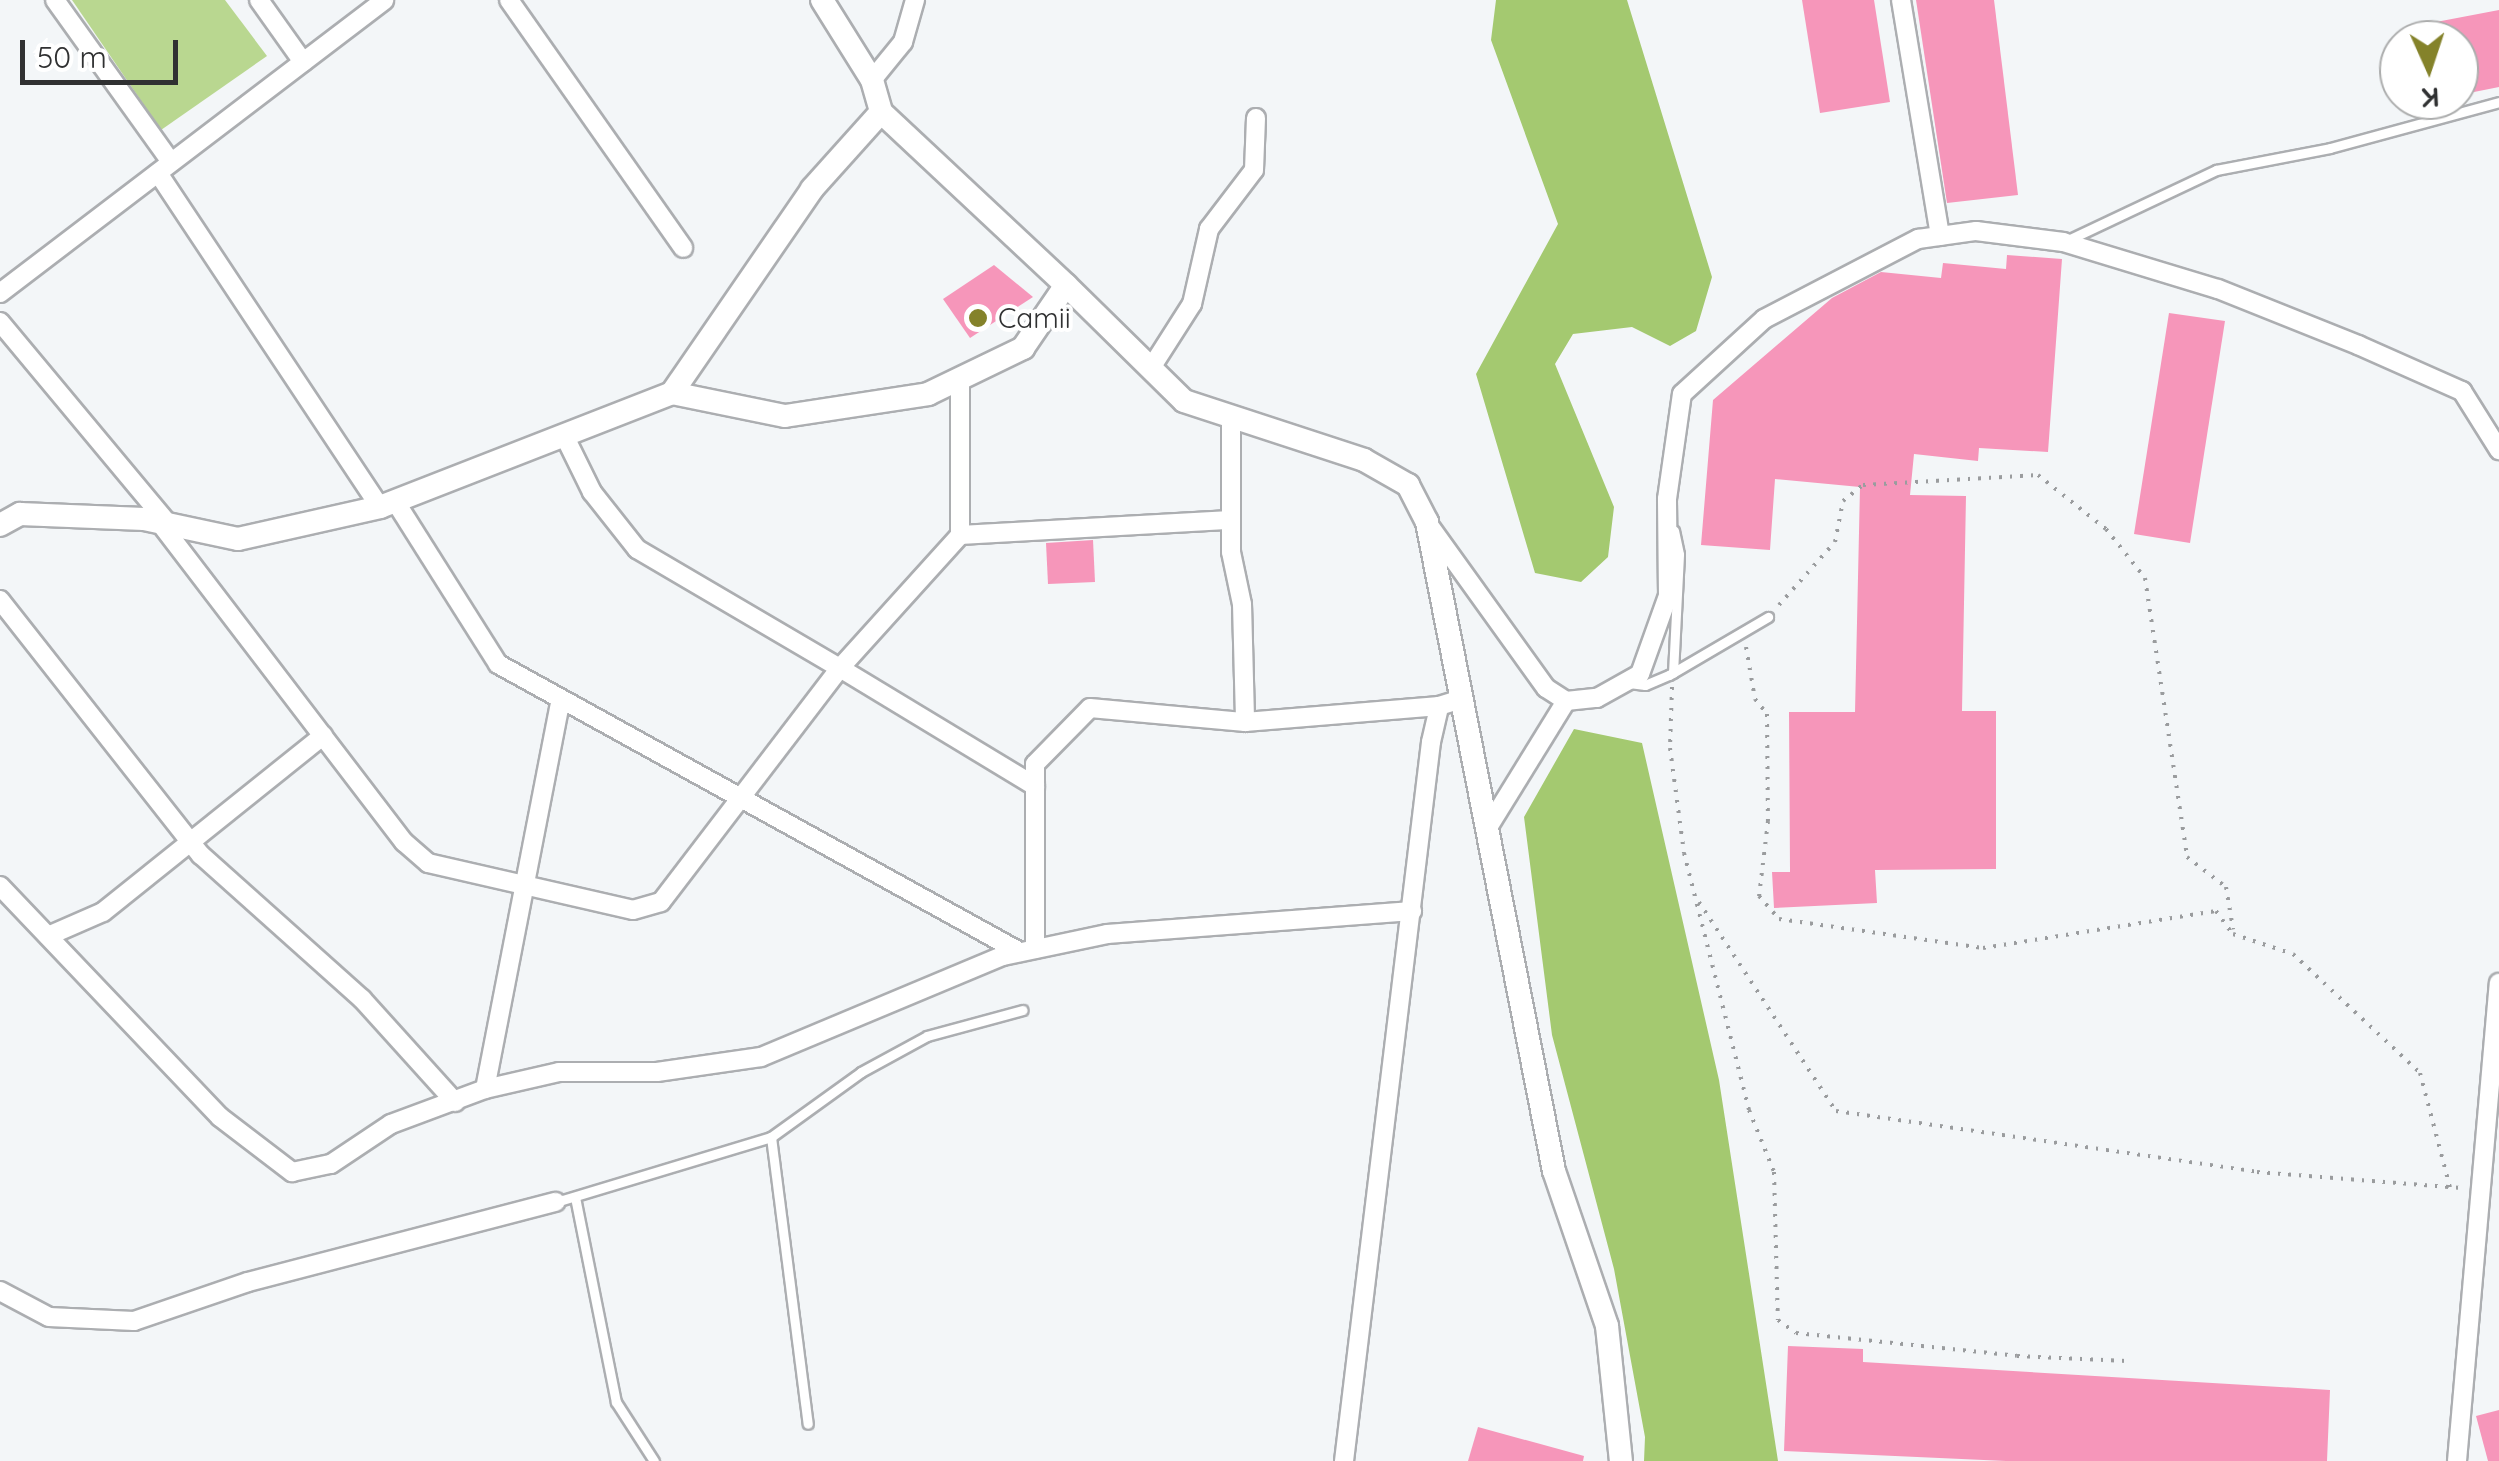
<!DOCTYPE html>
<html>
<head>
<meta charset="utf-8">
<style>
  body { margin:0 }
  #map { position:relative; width:2499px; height:1461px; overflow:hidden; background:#f3f6f8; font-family:Quicksand,sans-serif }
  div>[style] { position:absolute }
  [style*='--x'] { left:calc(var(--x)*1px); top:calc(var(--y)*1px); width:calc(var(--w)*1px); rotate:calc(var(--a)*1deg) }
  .green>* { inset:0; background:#b9d790 }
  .forest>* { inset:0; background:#a4c970 }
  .building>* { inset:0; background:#f696ba }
  .path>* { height:4px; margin-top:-2px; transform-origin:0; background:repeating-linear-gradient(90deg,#9a9c9e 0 2.5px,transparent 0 10.5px) }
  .roads { filter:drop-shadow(2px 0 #acaeb1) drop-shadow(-2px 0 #acaeb1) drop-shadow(0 2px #acaeb1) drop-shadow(0 -2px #acaeb1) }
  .service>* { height:9px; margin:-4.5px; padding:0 4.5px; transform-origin:4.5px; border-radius:4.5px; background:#fff }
  .minor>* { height:18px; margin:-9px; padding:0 9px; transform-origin:9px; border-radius:9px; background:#fff }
  .tertiary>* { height:22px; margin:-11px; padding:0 11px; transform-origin:11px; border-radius:11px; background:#fff }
  .dots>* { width:28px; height:28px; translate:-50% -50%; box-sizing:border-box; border:5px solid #fff; border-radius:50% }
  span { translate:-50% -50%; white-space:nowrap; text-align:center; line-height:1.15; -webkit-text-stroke:8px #fff; paint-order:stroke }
  .poi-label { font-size:28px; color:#303132 }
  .left { translate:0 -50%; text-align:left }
  .north { position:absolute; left:2379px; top:20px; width:100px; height:100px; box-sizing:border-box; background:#fff; border:2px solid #acadad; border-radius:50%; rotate:177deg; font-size:28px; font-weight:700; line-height:40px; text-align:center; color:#303132 }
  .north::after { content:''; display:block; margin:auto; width:35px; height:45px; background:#84822a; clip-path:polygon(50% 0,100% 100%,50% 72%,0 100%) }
  .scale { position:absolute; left:20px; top:40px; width:158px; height:45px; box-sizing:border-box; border:5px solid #303132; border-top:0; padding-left:12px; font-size:30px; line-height:35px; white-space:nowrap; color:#303132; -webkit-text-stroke:8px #fff; paint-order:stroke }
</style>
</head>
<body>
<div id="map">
  <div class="green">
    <div style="clip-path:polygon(72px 0,225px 0,267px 56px,161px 130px)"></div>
  </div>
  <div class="forest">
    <div style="clip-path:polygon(1496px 0,1627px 0,1712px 277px,1696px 331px,1670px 346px,1632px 327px,1573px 334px,1555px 364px,1614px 507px,1608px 557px,1581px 582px,1535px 573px,1476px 374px,1558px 224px,1491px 40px)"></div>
    <div style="clip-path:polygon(1574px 729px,1642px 743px,1719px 1080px,1778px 1461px,1644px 1461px,1645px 1437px,1614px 1269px,1552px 1035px,1524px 817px)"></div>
  </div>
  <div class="building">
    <div style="clip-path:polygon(1802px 0,1874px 0,1890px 102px,1820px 113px)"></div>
    <div style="clip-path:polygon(1916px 0,1994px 0,2018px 195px,1947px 203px)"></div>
    <div style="clip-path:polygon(2499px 10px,2499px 87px,2459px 95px,2459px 40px,2439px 40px,2436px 22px)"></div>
    <div style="clip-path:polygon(2007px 255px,2062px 259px,2048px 452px,1979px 448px,1978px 461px,1914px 454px,1910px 495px,1966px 496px,1962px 711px,1996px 711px,1996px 869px,1875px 870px,1877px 903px,1774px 908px,1772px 872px,1790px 872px,1789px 712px,1855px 712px,1860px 487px,1775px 479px,1770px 550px,1701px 545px,1713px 400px,1832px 298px,1881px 272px,1941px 278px,1943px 263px,2006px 269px)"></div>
    <div style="clip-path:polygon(994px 265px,1033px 297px,970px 338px,943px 299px)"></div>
    <div style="clip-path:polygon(2169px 313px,2225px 321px,2190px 543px,2134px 534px)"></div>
    <div style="clip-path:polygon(1093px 540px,1095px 582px,1048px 584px,1046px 543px)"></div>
    <div style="clip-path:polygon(1788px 1346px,1863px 1349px,1863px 1362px,2330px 1390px,2327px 1461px,2006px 1461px,1784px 1451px)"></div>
    <div style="clip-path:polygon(2499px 1410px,2499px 1461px,2488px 1461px,2476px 1416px)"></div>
    <div style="clip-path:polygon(1478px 1427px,1584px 1456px,1583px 1461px,1468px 1461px)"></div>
  </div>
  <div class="path">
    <div style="--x:1779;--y:605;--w:84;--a:-48.4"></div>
    <div style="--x:1835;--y:542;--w:42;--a:-79"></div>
    <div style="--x:1843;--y:501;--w:26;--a:-39"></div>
    <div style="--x:1863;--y:485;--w:175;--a:-3.3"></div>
    <div style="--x:2038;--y:475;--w:87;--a:38.5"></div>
    <div style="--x:2106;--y:529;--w:63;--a:51.5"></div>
    <div style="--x:2145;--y:578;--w:282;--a:81.4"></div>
    <div style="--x:2187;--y:857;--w:49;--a:37.6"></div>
    <div style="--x:2226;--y:887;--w:43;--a:80.5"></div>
    <div style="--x:1746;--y:647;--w:53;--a:80.2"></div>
    <div style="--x:1755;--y:699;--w:19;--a:51"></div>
    <div style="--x:1767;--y:714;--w:107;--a:89.5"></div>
    <div style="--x:1768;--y:821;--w:76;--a:96.8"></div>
    <div style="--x:1759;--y:896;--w:30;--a:49"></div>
    <div style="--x:1779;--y:919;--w:206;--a:8.1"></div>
    <div style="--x:1983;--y:948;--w:236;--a:-9"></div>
    <div style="--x:2216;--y:911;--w:29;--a:54"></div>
    <div style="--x:2233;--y:934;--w:63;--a:18.4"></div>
    <div style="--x:2293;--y:954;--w:174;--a:43.1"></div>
    <div style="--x:2420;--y:1073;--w:118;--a:75.3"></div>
    <div style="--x:1672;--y:687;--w:61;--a:91.9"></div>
    <div style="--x:1670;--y:748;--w:106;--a:82.4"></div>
    <div style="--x:1684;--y:853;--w:265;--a:75.8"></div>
    <div style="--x:1749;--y:1110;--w:67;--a:68"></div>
    <div style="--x:1774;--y:1172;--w:148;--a:88.5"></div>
    <div style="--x:1778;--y:1320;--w:22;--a:36"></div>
    <div style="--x:1796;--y:1333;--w:222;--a:5.9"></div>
    <div style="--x:2017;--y:1356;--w:110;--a:2.6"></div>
    <div style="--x:1699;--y:902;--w:250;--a:56.8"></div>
    <div style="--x:1836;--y:1111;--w:425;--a:8.2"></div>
    <div style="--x:2257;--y:1172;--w:205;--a:4.5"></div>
  </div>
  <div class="roads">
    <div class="service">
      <div style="--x:2066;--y:241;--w:166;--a:-25.3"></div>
      <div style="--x:2216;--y:170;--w:116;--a:-10.9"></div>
      <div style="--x:2330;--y:148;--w:175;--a:-15.2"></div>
      <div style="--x:1673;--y:673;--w:119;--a:-87.1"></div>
      <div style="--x:1679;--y:554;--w:24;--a:-102"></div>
      <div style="--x:1629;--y:683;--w:16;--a:7"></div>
      <div style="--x:1645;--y:685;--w:26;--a:-23"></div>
      <div style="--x:1669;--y:675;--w:115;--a:-30.4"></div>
      <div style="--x:771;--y:1137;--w:289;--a:82.7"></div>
      <div style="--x:575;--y:1197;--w:209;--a:78.7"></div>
      <div style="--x:616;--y:1402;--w:70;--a:57.2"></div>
      <div style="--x:556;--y:1202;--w:225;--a:-16.8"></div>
      <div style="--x:771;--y:1137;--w:111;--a:-35.8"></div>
      <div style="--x:861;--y:1072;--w:75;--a:-28.6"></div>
      <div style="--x:927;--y:1036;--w:99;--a:-15.2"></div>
    </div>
    <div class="minor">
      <div style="--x:55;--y:0;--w:199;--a:54.4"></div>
      <div style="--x:259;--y:0;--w:76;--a:54.6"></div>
      <div style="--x:509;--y:0;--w:303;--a:54.9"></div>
      <div style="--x:1901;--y:0;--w:239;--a:80.6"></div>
      <div style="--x:872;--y:80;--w:49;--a:-50.8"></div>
      <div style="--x:903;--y:42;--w:44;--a:-74.1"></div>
      <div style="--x:158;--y:173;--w:401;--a:56.4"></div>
      <div style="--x:0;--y:293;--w:483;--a:-37.3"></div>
      <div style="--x:0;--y:322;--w:264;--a:50.2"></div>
      <div style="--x:1151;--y:368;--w:76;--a:-57.4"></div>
      <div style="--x:1192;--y:304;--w:77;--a:-77.2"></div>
      <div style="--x:1209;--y:229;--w:74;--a:-52.7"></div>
      <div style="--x:1254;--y:170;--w:52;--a:-87.8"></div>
      <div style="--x:1231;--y:417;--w:135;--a:90"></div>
      <div style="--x:1231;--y:552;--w:53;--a:78.1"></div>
      <div style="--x:1242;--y:604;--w:118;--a:88.5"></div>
      <div style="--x:564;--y:435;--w:64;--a:63.8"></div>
      <div style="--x:592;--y:492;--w:73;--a:51.7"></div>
      <div style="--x:637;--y:549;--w:235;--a:30.4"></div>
      <div style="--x:840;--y:668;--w:179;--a:-47.9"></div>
      <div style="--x:960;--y:535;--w:156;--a:-90"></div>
      <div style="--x:395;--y:501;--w:193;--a:57.7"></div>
      <div style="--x:498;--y:664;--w:596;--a:28.89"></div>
      <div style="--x:160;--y:523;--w:402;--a:52.6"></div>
      <div style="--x:404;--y:842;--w:32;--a:41"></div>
      <div style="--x:428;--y:863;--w:210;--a:12.9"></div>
      <div style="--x:633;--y:910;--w:29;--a:-16"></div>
      <div style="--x:661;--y:902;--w:295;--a:-52.6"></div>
      <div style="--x:840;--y:668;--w:228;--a:31.2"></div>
      <div style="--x:1431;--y:528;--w:197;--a:54.3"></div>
      <div style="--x:1546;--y:688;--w:24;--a:33"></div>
      <div style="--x:1566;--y:701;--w:31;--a:-6"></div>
      <div style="--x:1597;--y:698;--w:49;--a:-29.2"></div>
      <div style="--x:1640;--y:674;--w:83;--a:-70.3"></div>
      <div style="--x:1668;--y:596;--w:97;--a:-90.6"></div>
      <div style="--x:1667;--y:499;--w:106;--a:-81.9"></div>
      <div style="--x:1682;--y:394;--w:111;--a:-42.4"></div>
      <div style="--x:1764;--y:319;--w:174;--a:-27.5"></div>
      <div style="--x:1918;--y:239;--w:59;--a:-7.9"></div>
      <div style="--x:1976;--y:231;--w:88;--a:7.2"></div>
      <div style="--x:2063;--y:242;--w:162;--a:16.9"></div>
      <div style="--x:2218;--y:289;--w:151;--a:21.8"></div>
      <div style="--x:2358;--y:345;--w:114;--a:23.9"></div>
      <div style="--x:2462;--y:391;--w:70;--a:57.9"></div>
      <div style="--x:960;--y:535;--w:271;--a:-3.2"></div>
      <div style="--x:0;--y:600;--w:325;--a:51.8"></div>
      <div style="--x:201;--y:855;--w:216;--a:41.8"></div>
      <div style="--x:362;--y:999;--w:139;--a:47.9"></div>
      <div style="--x:1487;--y:829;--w:150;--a:-58.3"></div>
      <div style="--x:0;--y:886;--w:319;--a:46.4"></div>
      <div style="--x:220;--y:1117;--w:91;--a:37.4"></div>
      <div style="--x:292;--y:1172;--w:40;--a:-12"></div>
      <div style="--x:331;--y:1164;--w:72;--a:-33.7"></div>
      <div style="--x:391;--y:1124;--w:100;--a:-20.4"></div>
      <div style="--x:485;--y:1089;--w:76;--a:-12.9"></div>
      <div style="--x:559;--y:1072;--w:98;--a:0"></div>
      <div style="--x:657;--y:1072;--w:105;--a:-8.2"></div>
      <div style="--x:761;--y:1057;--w:262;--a:-22.7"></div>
      <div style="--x:1003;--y:956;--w:106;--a:-11.9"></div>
      <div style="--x:1107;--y:934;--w:306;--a:-4.3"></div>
      <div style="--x:48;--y:936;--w:60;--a:-23.6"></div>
      <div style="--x:103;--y:912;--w:282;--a:-38.7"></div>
      <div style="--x:1035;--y:949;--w:185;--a:-90"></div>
      <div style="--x:1035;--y:764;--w:78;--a:-45.5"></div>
      <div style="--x:1090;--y:708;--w:156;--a:5.2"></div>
      <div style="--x:1245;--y:722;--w:195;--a:-4.7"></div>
      <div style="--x:485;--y:1089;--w:397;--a:-79"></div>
      <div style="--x:0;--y:1291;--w:55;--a:28"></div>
      <div style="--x:49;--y:1317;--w:85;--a:2.7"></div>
      <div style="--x:134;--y:1321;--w:120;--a:-18.9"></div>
      <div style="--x:248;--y:1282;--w:318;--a:-14.6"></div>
      <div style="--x:1344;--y:1461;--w:724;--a:-83.1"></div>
      <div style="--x:1431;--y:742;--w:37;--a:-77"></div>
      <div style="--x:1439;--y:706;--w:21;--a:-17"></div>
      <div style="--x:2457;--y:1461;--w:480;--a:-85"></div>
    </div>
    <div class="tertiary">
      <div style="--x:822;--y:0;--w:94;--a:58"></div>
      <div style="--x:872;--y:80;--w:33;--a:74"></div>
      <div style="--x:881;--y:112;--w:253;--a:43.1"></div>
      <div style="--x:672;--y:393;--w:247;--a:-55.5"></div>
      <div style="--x:812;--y:189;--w:103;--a:-48.1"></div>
      <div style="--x:0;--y:525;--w:23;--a:-29"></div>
      <div style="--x:20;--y:514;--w:124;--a:2.3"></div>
      <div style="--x:144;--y:519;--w:96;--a:12"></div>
      <div style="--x:238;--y:539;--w:146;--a:-12.7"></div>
      <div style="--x:380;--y:507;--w:313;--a:-21.3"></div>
      <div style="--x:672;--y:393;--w:115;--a:11.5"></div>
      <div style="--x:785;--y:416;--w:145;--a:-8.7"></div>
      <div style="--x:928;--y:394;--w:106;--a:-25.8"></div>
      <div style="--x:1023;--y:348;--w:76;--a:-55.7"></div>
      <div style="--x:1066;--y:285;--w:165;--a:44.5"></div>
      <div style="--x:1184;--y:401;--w:189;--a:18.1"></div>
      <div style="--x:1364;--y:460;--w:51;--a:29.6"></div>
      <div style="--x:1408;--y:485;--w:42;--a:62.8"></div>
      <div style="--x:1427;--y:522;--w:661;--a:78.93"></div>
      <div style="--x:1554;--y:1171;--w:164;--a:71.1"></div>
      <div style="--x:1607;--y:1326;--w:136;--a:84.1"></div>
    </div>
  </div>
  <div class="dots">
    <div style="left:978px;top:318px;background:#84822a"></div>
  </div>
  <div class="poi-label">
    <span class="left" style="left:998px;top:318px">Camii</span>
  </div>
  <div class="north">K</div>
  <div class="scale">50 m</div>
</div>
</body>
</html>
